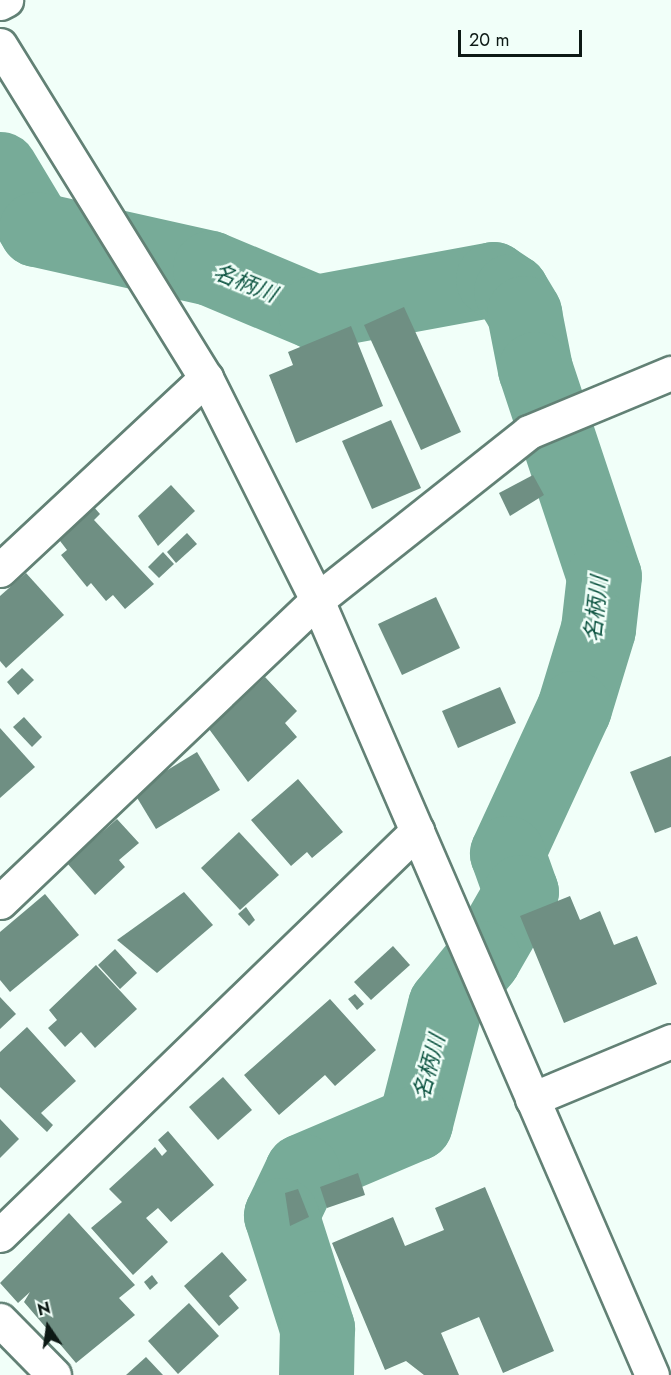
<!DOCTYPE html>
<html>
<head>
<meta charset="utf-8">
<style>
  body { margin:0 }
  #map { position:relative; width:671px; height:1375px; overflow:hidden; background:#f1fff9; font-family:Jost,"Noto Sans JP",sans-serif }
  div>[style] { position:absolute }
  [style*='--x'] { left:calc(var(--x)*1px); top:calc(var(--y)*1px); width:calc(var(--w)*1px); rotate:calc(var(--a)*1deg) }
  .river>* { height:75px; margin:-37.5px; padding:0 37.5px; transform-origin:37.5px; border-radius:37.5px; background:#77ab98 }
  .building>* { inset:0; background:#6f8f83 }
  .roads { filter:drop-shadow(2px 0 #628175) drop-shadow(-2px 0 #628175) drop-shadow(0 2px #628175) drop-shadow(0 -2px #628175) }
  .minor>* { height:33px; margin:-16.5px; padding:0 16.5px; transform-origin:16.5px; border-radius:16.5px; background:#fff }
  span { translate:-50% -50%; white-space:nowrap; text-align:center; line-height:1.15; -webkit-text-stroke:5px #f1fff9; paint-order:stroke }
  .water-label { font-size:22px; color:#0d5441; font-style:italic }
  .north { position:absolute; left:18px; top:1297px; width:60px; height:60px; -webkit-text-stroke:4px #f1fff9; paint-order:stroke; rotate:347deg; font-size:16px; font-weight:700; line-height:24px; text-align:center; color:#0d1915 }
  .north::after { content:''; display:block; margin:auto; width:21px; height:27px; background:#0d1915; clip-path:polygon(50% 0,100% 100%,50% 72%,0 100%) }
  .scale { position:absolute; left:458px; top:30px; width:124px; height:27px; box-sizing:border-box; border:3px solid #0d1915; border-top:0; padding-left:8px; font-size:18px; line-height:21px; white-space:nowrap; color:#0d1915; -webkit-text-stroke:4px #f1fff9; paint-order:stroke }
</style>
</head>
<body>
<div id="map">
  <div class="river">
    <div style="--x:0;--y:169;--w:70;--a:59"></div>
    <div style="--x:36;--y:229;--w:178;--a:12.6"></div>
    <div style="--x:210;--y:268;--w:114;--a:22.7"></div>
    <div style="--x:315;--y:312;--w:181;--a:-10.5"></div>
    <div style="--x:493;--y:279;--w:22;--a:34"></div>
    <div style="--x:511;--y:291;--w:26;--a:59"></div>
    <div style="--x:524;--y:313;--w:57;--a:78.9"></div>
    <div style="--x:535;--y:369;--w:218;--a:71.6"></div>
    <div style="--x:604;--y:576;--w:53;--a:96.5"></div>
    <div style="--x:598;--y:629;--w:83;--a:106.9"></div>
    <div style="--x:574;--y:708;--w:160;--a:114.8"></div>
    <div style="--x:507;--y:853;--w:41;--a:70.3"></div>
    <div style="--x:521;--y:892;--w:76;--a:119.9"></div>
    <div style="--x:483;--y:958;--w:60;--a:129"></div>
    <div style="--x:445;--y:1005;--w:122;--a:104.3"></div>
    <div style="--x:415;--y:1123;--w:123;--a:157"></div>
    <div style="--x:302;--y:1171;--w:49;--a:115.5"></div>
    <div style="--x:281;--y:1215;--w:119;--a:72.3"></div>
    <div style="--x:317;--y:1328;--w:47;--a:91.2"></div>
  </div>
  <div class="building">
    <div style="clip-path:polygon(404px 307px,461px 432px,421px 450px,364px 325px)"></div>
    <div style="clip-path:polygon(351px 326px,383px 406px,296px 443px,269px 375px,293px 365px,288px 352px)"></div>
    <div style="clip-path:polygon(391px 420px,421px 488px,372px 509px,342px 441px)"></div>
    <div style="clip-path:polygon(533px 475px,544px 495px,510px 516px,499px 493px)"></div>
    <div style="clip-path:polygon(171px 485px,195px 511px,158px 546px,138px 516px)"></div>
    <div style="clip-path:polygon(93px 506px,100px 514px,94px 520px,154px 584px,125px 609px,113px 595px,106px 601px,91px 583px,87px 587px,61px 555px,67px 550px,57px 537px)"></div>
    <div style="clip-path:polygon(187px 533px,197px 544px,176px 563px,167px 552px)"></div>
    <div style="clip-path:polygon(163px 552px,174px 564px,159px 578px,148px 567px)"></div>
    <div style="clip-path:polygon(26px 573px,64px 615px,6px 668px,0 661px,0 596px)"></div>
    <div style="clip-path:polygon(436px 597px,460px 648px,402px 675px,378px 624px)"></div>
    <div style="clip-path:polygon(22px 668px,34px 680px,18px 695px,7px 682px)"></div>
    <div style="clip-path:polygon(265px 677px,297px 711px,285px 723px,297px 737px,248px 782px,209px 729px)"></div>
    <div style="clip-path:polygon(500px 687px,516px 723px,458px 748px,442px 711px)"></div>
    <div style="clip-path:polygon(24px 717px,42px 737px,32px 747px,13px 727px)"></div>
    <div style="clip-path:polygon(0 728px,35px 767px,0 798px)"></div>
    <div style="clip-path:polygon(197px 752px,220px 790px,156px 829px,133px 791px)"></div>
    <div style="clip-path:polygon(671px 756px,671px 827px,655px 833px,630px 772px)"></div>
    <div style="clip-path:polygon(298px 779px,343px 832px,312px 858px,307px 852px,291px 866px,251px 820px)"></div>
    <div style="clip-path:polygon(117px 819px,139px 843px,119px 860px,125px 867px,95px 895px,67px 863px)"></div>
    <div style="clip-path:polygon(239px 832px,279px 875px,240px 910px,201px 868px)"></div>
    <div style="clip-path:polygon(184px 892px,213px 925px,157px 973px,117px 940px)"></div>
    <div style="clip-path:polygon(45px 894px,79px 935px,10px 992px,0 980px,0 932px)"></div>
    <div style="clip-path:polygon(570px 896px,580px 920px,600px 911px,614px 945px,637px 936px,657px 984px,564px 1023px,520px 916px)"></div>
    <div style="clip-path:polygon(246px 907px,255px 920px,249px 926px,238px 914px)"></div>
    <div style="clip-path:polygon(393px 946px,410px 965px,371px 1000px,354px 982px)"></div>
    <div style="clip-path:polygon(115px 949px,137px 973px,120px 989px,98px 965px)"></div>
    <div style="clip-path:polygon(96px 965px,137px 1009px,95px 1048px,81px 1032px,65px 1047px,48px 1028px,57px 1020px,49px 1010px)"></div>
    <div style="clip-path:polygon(355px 994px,364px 1004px,357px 1010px,348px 999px)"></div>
    <div style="clip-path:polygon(0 997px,16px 1014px,0 1029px)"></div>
    <div style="clip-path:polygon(330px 999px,376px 1050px,335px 1086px,325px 1075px,279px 1115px,244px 1075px)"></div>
    <div style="clip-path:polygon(27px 1027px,76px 1081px,41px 1113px,53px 1125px,47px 1132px,0 1087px,0 1052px)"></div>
    <div style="clip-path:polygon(223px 1077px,252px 1110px,218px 1140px,189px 1107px)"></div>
    <div style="clip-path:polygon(0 1119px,19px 1139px,0 1158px)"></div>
    <div style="clip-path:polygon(168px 1131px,214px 1185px,171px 1222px,158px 1208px,146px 1218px,168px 1242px,133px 1275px,91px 1228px,122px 1202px,109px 1189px,155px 1147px,162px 1156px,167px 1151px,158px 1140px)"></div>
    <div style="clip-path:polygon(358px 1173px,365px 1195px,327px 1208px,320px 1187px)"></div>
    <div style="clip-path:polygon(485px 1187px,554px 1351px,503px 1373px,479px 1317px,441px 1333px,459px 1375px,424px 1375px,406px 1361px,385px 1370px,332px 1243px,393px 1217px,405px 1246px,444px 1230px,435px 1208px)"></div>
    <div style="clip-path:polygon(298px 1189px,309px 1217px,290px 1226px,285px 1193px)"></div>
    <div style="clip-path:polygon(69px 1213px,135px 1285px,119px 1298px,135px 1315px,76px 1363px,24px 1302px,30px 1292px,18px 1303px,0 1283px)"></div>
    <div style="clip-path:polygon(222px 1252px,247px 1280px,229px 1296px,239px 1308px,219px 1326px,184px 1286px)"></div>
    <div style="clip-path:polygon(152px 1275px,158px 1283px,150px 1290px,144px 1282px)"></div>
    <div style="clip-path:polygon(189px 1303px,219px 1336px,178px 1374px,148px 1341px)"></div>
    <div style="clip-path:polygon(146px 1357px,163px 1375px,126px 1375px)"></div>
  </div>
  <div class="roads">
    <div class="minor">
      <div style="--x:0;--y:3;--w:7;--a:-27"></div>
      <div style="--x:0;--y:45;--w:392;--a:58.3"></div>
      <div style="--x:206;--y:378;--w:248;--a:63.4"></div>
      <div style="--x:317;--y:600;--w:844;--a:66.62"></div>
      <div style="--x:0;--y:570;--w:282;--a:-43"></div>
      <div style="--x:0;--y:902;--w:438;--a:-43.6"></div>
      <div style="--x:317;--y:600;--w:270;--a:-38.4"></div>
      <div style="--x:529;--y:432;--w:154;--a:-22.6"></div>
      <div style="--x:532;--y:1099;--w:151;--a:-22.6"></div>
      <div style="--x:0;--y:1235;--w:581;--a:-44.09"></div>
      <div style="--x:0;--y:1320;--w:77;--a:45.5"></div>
    </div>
  </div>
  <div class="water-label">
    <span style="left:245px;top:283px;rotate:22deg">名柄川</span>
    <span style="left:596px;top:609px;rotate:-84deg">名柄川</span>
    <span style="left:429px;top:1067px;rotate:-75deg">名柄川</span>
  </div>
  <div class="north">N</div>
  <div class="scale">20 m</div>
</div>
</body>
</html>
